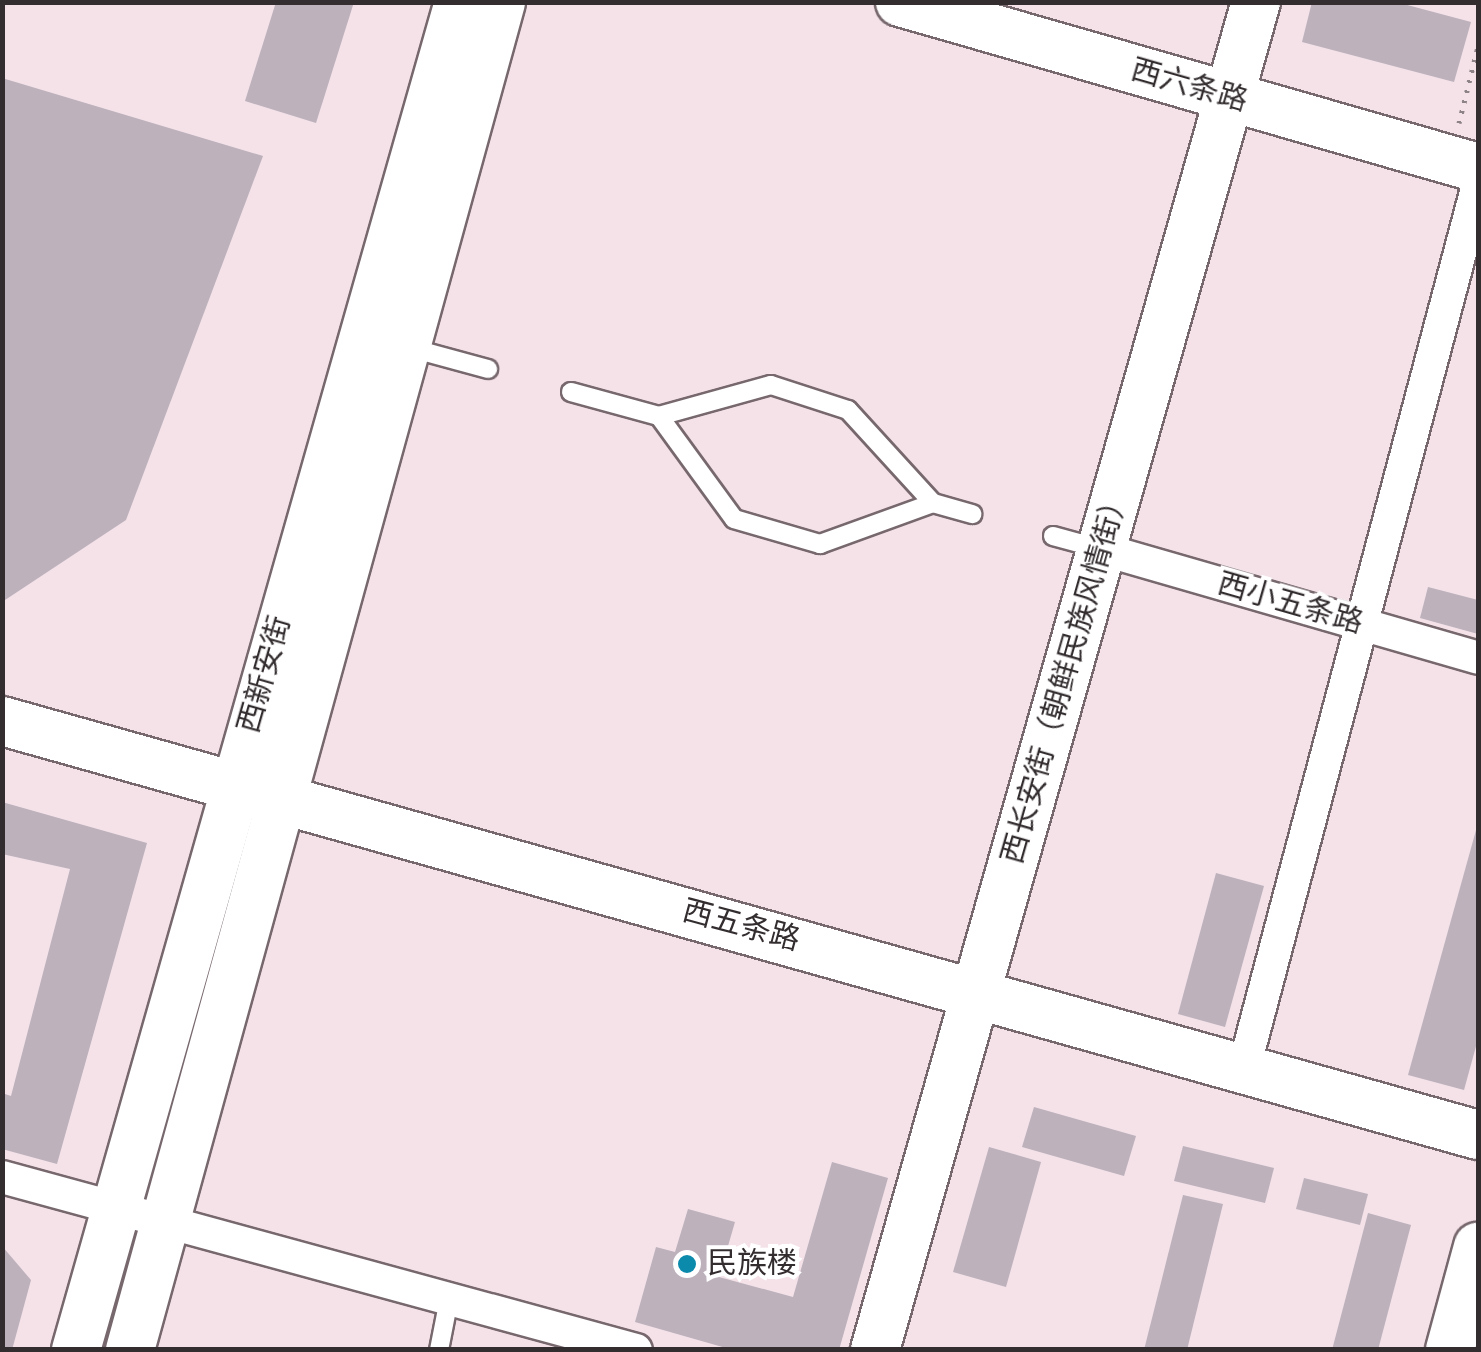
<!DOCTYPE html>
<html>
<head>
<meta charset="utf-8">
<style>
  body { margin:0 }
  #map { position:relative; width:1481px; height:1352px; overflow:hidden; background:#f4e2e8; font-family:"Sofia Sans Condensed","Noto Sans SC",sans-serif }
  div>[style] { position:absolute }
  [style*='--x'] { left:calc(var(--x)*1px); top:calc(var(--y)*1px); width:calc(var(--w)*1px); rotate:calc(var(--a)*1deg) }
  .building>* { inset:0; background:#bdb1bc }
  .path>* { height:5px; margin-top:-2.5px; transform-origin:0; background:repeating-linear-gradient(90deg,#8d8286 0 2.5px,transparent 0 10.5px) }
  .roads { filter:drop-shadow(2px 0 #77686d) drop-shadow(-2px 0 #77686d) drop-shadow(0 2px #77686d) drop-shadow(0 -2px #77686d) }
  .lane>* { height:18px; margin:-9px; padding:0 9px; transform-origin:9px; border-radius:9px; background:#fff }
  .street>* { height:32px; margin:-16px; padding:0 16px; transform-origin:16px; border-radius:16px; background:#fff }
  .secondary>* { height:48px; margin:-24px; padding:0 24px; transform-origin:24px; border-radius:24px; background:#fff }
  .dots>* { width:28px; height:28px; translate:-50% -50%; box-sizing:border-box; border:5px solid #fff; border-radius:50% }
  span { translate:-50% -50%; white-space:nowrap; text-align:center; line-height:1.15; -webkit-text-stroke:8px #fff; paint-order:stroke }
  .street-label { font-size:30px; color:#332d2f }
  .poi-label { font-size:30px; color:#332d2f }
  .left { translate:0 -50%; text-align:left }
  .frame { position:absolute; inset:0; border:5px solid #332d2f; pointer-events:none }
</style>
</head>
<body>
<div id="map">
  <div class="building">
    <div style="clip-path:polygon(276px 2px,354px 2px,316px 123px,245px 101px)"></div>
    <div style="clip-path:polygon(1312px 2px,1396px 2px,1471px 22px,1454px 82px,1302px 42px)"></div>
    <div style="clip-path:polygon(2px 78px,263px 156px,126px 520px,2px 602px)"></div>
    <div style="clip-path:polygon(1428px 587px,1478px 600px,1478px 634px,1420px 618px)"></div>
    <div style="clip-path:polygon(2px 802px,147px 843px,57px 1164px,2px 1149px,2px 1093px,11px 1096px,70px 869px,2px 854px)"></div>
    <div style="clip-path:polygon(1478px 823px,1478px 1039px,1464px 1090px,1408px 1075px)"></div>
    <div style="clip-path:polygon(1216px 873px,1264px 886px,1225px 1027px,1178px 1014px)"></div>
    <div style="clip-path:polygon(1034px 1107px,1136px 1136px,1124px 1176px,1022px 1147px)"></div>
    <div style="clip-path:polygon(1183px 1146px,1274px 1168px,1265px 1203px,1174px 1181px)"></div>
    <div style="clip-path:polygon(989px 1147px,1041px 1162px,1006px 1287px,953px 1272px)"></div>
    <div style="clip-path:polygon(832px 1162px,888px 1178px,839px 1350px,733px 1350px,635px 1322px,656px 1247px,675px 1252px,688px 1209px,735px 1222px,719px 1277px,793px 1297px)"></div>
    <div style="clip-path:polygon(1304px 1178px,1368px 1194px,1360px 1225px,1296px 1209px)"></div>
    <div style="clip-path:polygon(1183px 1195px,1223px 1204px,1187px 1350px,1144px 1350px)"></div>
    <div style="clip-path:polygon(1368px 1213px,1411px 1225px,1378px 1350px,1332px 1350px)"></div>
    <div style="clip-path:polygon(2px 1246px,31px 1280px,12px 1350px,2px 1350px)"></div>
  </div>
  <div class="path">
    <div style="--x:1459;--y:123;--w:79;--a:-76.1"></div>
  </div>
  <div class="roads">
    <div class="lane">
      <div style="--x:407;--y:347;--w:84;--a:15.2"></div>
      <div style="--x:571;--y:392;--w:91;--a:15.3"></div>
      <div style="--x:659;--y:416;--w:116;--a:-15.5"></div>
      <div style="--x:771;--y:385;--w:81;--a:18"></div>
      <div style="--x:848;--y:410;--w:126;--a:47.6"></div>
      <div style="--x:933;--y:503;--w:41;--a:15.8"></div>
      <div style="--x:659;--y:416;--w:127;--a:53.9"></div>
      <div style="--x:734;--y:519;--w:90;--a:16.2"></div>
      <div style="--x:820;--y:544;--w:120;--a:-19.9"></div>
      <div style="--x:1053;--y:536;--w:50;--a:15.2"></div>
      <div style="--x:439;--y:1350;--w:52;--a:-78.9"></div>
    </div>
    <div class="street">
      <div style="--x:1101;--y:549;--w:392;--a:16.1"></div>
      <div style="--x:1244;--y:1068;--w:913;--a:-75.16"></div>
      <div style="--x:2;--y:1177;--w:657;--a:15.26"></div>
    </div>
    <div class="secondary">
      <div style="--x:900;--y:2;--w:601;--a:16.02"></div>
      <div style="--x:2;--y:721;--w:1533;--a:15.67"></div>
      <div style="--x:76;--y:1350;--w:1401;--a:-74.14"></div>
      <div style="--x:130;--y:1350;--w:1398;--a:-74.61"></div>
      <div style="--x:875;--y:1350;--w:1401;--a:-74.22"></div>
      <div style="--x:1450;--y:1350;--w:107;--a:-74.8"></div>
    </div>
  </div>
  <div class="dots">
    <div style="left:687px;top:1264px;background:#0c8aac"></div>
  </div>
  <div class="street-label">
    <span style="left:1189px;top:86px;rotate:16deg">西六条路</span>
    <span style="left:1290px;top:604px;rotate:16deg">西小五条路</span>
    <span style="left:265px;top:675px;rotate:-74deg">西新安街</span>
    <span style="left:1066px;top:676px;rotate:-74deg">西长安街（朝鲜民族风情街）</span>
    <span style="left:741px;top:926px;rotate:15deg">西五条路</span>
  </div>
  <div class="poi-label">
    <span class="left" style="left:707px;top:1264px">民族楼</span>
  </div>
  <div class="frame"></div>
</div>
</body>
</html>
